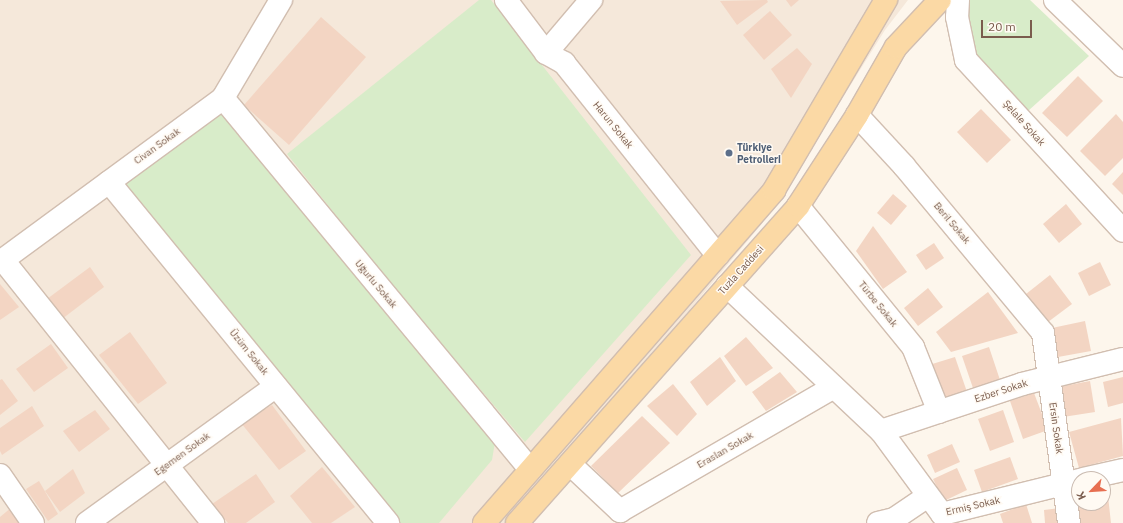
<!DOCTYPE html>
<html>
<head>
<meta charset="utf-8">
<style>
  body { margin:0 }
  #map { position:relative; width:1123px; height:523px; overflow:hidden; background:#fdf6ec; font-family:"IBM Plex Sans",sans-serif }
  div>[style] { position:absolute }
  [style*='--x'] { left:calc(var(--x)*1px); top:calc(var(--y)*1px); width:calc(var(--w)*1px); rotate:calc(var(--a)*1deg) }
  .residential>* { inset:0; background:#f5e8da }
  .green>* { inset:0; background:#d8ecc9 }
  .building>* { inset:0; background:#f3d5c3 }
  .roads { filter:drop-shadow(1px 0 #d1beb0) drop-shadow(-1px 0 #d1beb0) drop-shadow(0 1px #d1beb0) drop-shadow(0 -1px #d1beb0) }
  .minor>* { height:22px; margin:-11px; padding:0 11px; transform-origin:11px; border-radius:11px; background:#fff }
  .major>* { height:22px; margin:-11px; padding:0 11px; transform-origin:11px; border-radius:11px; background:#fbd9a5 }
  .dots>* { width:11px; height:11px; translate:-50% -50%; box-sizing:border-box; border:2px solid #fffaf3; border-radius:50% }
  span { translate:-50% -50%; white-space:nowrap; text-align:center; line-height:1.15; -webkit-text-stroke:3px #fffaf3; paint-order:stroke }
  .street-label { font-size:10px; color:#7a5c4d }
  .service-label { font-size:10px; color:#4e5e75; font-weight:700 }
  .left { translate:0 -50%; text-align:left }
  .north { position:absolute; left:1071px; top:471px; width:40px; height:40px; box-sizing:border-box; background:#fffaf3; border:1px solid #cabbb1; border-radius:50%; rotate:245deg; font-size:11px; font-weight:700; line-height:16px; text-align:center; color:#7a5c4d }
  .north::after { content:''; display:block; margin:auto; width:14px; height:18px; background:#e76f51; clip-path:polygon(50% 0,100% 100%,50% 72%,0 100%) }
  .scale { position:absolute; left:981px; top:20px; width:51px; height:18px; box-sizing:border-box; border:2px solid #7a5c4d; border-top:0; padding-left:5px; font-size:12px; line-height:14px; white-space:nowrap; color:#7a5c4d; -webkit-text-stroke:3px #fffaf3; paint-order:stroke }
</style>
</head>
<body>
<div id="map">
  <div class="residential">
    <div style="clip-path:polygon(0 0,908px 0,885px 30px,770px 214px,511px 523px,0 523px)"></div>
  </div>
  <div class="green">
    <div style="clip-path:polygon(479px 0,491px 0,691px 255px,525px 442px,394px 288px,287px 154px)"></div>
    <div style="clip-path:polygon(967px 0,1030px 0,1089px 56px,1028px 111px,973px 53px)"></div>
    <div style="clip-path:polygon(219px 103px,495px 442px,492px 460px,439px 523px,389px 523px,121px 182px)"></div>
  </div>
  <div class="building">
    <div style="clip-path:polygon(767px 0,768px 2px,737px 25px,720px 1px)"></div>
    <div style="clip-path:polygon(786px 0,799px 0,791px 7px)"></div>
    <div style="clip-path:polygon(770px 11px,792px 35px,764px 60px,743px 35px)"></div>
    <div style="clip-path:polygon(321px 17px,366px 57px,289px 145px,244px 105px)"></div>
    <div style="clip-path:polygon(797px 48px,812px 64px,791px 98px,771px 69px)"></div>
    <div style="clip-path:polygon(1078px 76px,1103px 101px,1067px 137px,1042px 113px)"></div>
    <div style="clip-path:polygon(981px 109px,1011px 140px,987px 163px,957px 132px)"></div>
    <div style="clip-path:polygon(1116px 114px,1123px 122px,1123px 158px,1105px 176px,1080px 151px)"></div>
    <div style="clip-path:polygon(1123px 172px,1123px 195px,1112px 184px)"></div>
    <div style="clip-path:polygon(893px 194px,907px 206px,891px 225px,877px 213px)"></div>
    <div style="clip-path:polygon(1066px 204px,1082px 224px,1059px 243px,1043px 224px)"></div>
    <div style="clip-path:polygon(873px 226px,907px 272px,883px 289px,856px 251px)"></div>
    <div style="clip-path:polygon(934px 243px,944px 258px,926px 270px,916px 255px)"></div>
    <div style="clip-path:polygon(1100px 262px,1111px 285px,1089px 296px,1078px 273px)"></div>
    <div style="clip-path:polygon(90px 267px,104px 287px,62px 319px,47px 299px)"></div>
    <div style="clip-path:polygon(1050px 275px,1072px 304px,1048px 322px,1026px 294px)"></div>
    <div style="clip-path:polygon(0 284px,19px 307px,0 320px)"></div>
    <div style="clip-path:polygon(928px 288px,943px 307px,918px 326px,904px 308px)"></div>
    <div style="clip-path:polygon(988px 292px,1018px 333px,951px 352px,936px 332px)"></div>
    <div style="clip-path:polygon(1085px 321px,1091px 351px,1058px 357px,1052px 328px)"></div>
    <div style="clip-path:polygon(130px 332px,167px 383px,138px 404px,99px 355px)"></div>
    <div style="clip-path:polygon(746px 337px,773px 368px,746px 386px,724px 356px)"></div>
    <div style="clip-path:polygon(51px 344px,68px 368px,34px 392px,16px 369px)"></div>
    <div style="clip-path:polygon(989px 347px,1001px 383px,974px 391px,962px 356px)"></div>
    <div style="clip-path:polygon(720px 357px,736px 381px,707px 406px,690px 382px)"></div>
    <div style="clip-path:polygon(955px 357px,967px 392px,941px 401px,929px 365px)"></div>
    <div style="clip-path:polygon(780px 372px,797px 392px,766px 411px,752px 392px)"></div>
    <div style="clip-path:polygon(1123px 377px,1123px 403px,1108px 407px,1103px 382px)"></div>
    <div style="clip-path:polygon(2px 379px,18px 401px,0 415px,0 380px)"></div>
    <div style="clip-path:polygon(1090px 381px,1095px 412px,1063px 417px,1058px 387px)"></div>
    <div style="clip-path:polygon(673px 384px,697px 414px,677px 436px,647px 406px)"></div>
    <div style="clip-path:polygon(1034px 393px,1048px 430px,1023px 439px,1010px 401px)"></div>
    <div style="clip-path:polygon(272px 405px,306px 451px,279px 470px,241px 423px)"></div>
    <div style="clip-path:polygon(32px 406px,44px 426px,2px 455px,0 451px,0 428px)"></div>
    <div style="clip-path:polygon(95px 410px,110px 429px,79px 452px,63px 431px)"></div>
    <div style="clip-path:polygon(1003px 410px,1014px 442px,990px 451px,978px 419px)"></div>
    <div style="clip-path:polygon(642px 416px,670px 443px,618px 493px,591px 466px)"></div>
    <div style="clip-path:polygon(1121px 418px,1123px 456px,1079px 468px,1069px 432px)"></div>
    <div style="clip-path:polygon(952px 444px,960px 462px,935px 473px,927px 455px)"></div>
    <div style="clip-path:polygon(1010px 457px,1018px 479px,982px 492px,974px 470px)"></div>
    <div style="clip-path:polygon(322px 467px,355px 507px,331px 523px,312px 523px,290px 496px)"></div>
    <div style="clip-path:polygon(957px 468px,967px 490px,944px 501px,933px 479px)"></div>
    <div style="clip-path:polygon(73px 469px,85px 493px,60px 512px,45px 491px)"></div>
    <div style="clip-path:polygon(256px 474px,275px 502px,246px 523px,228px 523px,212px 504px)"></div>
    <div style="clip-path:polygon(39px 481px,58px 514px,48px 521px,26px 489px)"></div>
    <div style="clip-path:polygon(1108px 496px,1111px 523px,1077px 523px,1074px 501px,1103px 503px,1103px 497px)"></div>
    <div style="clip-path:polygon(1026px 504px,1032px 523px,1003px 523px,1000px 514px)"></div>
    <div style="clip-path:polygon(12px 507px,23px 523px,0 523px,0 517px)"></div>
    <div style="clip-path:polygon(1060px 508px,1062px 523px,1045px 523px,1044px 510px)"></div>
  </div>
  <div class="roads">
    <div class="minor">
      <div style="--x:506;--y:0;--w:66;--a:53"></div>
      <div style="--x:546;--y:53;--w:21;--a:29"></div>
      <div style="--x:564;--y:63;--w:246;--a:51.4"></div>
      <div style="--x:958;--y:0;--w:17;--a:93"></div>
      <div style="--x:957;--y:17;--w:44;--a:78.2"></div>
      <div style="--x:966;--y:60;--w:232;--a:47.4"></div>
      <div style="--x:1055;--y:0;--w:95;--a:44.1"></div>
      <div style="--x:546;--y:53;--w:70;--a:-49.7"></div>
      <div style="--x:223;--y:98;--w:482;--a:50.4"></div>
      <div style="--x:857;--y:115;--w:69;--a:47.3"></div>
      <div style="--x:904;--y:166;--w:217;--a:50.2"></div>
      <div style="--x:1043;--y:333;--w:192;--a:82.2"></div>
      <div style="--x:109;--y:182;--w:441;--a:50.7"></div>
      <div style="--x:798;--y:206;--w:182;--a:50.8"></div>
      <div style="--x:913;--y:347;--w:70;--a:68.2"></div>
      <div style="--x:3;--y:260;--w:337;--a:51.4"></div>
      <div style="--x:0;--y:262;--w:277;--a:-36.3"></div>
      <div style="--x:223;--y:98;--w:114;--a:-59.4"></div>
      <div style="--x:727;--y:286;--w:212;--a:43.3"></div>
      <div style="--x:881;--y:431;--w:103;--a:53.7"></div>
      <div style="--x:942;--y:514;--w:141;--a:-13.9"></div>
      <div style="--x:881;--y:431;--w:149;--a:-18.4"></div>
      <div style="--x:1022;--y:384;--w:104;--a:-13.9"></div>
      <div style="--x:570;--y:464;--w:69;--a:43.2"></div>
      <div style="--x:620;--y:511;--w:247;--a:-30.1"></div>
      <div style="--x:0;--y:475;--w:58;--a:55.5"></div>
      <div style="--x:1083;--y:479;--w:41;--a:-12.7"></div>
      <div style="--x:87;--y:523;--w:233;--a:-35.9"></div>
      <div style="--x:878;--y:523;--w:16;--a:-14"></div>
      <div style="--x:894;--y:519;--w:41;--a:-34.1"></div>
    </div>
    <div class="major">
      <div style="--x:484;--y:523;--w:442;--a:-48.9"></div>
      <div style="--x:774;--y:190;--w:221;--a:-59.5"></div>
      <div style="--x:517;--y:523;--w:424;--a:-48.4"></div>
      <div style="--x:798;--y:206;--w:108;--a:-57"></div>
      <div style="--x:857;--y:115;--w:78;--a:-60.2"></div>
      <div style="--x:896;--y:47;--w:64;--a:-46.9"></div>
    </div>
  </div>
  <div class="dots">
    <div style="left:729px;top:153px;background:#5c6f8a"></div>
  </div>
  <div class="street-label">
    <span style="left:1024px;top:123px;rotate:48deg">Şelale Sokak</span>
    <span style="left:613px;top:125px;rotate:51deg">Harun Sokak</span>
    <span style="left:157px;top:146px;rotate:-36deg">Civan Sokak</span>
    <span style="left:952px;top:223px;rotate:50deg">Beril Sokak</span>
    <span style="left:741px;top:270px;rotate:-48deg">Tuzla Caddesi</span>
    <span style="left:376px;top:284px;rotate:50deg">Uğurlu Sokak</span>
    <span style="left:878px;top:304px;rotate:51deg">Türbe Sokak</span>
    <span style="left:249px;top:352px;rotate:51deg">Üzüm Sokak</span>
    <span style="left:1001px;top:391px;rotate:-18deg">Ezber Sokak</span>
    <span style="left:1056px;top:428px;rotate:82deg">Ersin Sokak</span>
    <span style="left:725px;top:450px;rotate:-30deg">Eraslan Sokak</span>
    <span style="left:182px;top:454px;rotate:-36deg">Egemen Sokak</span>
    <span style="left:973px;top:506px;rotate:-13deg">Ermiş Sokak</span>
  </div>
  <div class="service-label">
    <span class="left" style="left:737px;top:153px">Türkiye<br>Petrolleri</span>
  </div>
  <div class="north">K</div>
  <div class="scale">20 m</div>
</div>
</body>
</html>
